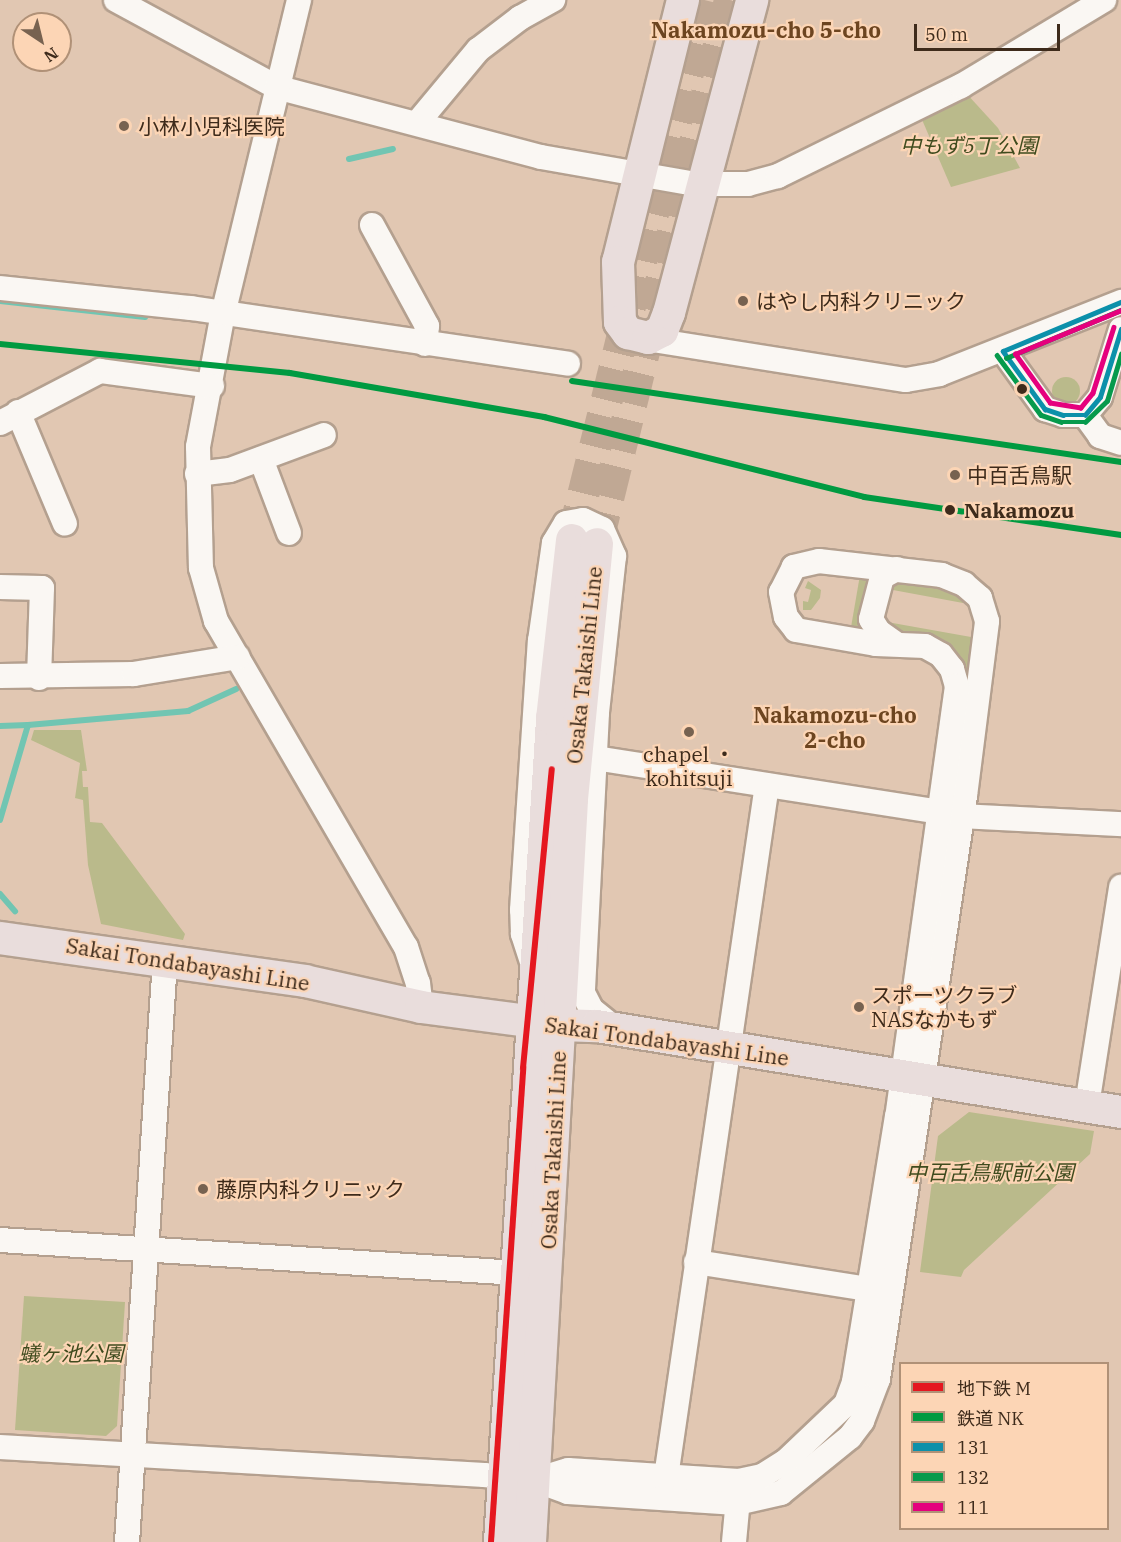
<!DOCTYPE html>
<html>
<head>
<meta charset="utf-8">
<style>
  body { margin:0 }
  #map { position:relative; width:1121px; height:1542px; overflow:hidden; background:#e1c7b2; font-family:"IBM Plex Serif","Noto Sans JP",serif }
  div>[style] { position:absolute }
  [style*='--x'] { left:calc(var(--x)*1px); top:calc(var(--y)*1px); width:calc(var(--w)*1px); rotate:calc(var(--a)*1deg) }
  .green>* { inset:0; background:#baba8b }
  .round { border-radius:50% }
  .stream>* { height:6px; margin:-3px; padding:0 3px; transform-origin:3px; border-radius:3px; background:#71c5b2 }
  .major-tunnel>* { height:32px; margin-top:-16px; transform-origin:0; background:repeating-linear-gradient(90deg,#c0a894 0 32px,transparent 0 48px) }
  .roads { filter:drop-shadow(2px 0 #b4a08f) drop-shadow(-2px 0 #b4a08f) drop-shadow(0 2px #b4a08f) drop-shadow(0 -2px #b4a08f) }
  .minor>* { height:24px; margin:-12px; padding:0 12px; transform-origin:12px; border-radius:12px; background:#faf7f3 }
  .major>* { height:32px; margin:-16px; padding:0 16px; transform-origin:16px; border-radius:16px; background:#e9dddc }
  .bus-1>* { height:4.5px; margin:-2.25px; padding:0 2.25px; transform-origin:2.25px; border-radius:2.25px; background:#0c90aa }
  .bus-2>* { height:4.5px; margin:-2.25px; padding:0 2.25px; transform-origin:2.25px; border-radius:2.25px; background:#069a4c }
  .bus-3>* { height:4.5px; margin:-2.25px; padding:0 2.25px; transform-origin:2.25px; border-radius:2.25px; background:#e5007d }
  .rail-1>* { height:6px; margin:-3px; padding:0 3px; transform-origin:3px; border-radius:3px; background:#009a41 }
  .metro-1>* { height:6px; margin:-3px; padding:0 3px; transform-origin:3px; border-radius:3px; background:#e5171f }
  .dots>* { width:16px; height:16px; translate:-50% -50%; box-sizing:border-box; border:3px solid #fcd5b5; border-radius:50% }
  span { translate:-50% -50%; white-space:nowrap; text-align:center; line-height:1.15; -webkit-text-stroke:4.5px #fcd5b5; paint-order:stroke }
  .poi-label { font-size:21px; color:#3e2b1b }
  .left { translate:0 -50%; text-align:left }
  .park-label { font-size:21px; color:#3f4b1e; font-style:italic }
  .stop-label { font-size:21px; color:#3e2b1b; font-weight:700 }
  .street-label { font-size:21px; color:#3e2b1b }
  .neighbourhood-label { font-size:22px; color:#6d4520; font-weight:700 }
  .legend { position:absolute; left:899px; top:1362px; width:210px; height:168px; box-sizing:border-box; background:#fcd5b5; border:2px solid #b09177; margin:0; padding:8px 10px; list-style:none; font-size:18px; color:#3e2b1b }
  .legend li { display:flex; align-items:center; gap:12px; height:30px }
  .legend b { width:30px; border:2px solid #b09177 }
  .north { position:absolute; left:12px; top:12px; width:60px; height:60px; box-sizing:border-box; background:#fcd5b5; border:2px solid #b09177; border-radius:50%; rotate:145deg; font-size:16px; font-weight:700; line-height:24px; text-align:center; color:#3e2b1b }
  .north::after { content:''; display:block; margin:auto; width:21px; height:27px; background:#776250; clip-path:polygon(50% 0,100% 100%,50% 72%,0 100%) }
  .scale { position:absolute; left:914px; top:24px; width:146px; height:27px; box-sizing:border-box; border:3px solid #3e2b1b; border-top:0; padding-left:8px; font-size:18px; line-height:21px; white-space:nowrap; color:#3e2b1b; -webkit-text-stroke:4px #fcd5b5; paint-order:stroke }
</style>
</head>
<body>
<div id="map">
  <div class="green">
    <div style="clip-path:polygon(966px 93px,998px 128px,1020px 168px,951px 187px,920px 115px)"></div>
    <div class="round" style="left:1052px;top:377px;width:28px;height:28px"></div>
    <div style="clip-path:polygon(860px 575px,873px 578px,874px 633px,850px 633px)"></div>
    <div style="clip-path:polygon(893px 580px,950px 588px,965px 598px,963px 603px,893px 590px)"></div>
    <div style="clip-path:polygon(808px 581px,821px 590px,820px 598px,811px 610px,803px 610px,803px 601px,808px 602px,811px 590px,805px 588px)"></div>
    <div style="clip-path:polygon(882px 617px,887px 622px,971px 637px,978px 633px,968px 721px,950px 649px,935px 638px,884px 629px)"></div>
    <div style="clip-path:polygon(34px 730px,81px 730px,87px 771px,82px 771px,83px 787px,88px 787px,90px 822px,102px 823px,185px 934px,183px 940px,101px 924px,88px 865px,83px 800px,75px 798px,80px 763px,31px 740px)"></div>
    <div style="clip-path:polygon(969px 1112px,1094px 1131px,1090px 1154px,964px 1270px,961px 1277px,920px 1272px,938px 1136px)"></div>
    <div style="clip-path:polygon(24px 1296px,125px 1302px,117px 1426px,106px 1436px,15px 1430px)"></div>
  </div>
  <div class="stream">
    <div style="--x:349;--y:159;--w:45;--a:-12.8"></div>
    <div style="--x:0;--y:301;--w:146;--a:6.3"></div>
    <div style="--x:28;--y:725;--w:161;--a:-5"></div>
    <div style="--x:188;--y:711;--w:53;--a:-24.6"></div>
    <div style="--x:0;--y:726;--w:28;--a:-2"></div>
    <div style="--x:28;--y:725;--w:99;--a:106.4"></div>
    <div style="--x:0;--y:894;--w:23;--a:49"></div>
  </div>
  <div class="major-tunnel">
    <div style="--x:572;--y:540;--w:556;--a:-76.06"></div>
    <div style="--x:597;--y:544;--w:560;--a:-76.26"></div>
  </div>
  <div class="roads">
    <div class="minor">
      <div style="--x:116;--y:0;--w:182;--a:28.5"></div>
      <div style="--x:276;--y:87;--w:274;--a:14.8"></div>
      <div style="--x:541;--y:157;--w:156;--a:9.9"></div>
      <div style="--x:695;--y:184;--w:53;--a:0"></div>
      <div style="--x:748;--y:184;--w:31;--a:-15"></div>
      <div style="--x:778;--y:176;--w:204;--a:-26.2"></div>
      <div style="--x:961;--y:86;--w:167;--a:-31"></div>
      <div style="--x:299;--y:0;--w:322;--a:103.6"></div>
      <div style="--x:223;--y:313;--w:136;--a:100.6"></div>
      <div style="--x:198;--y:447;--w:121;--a:88.6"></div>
      <div style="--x:201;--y:568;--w:55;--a:74.2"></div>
      <div style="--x:216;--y:621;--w:377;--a:59.8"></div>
      <div style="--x:406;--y:947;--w:38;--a:72"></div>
      <div style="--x:418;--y:983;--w:24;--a:83"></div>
      <div style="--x:418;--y:122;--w:94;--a:-50.2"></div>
      <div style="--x:478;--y:50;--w:53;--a:-37.3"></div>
      <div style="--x:520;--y:18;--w:38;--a:-29"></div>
      <div style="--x:372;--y:225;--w:115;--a:61.4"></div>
      <div style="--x:427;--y:326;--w:18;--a:96"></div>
      <div style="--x:0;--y:288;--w:192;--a:6"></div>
      <div style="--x:191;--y:308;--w:381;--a:8.4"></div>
      <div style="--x:640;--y:338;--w:269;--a:9"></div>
      <div style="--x:906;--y:380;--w:34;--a:-10"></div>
      <div style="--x:939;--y:374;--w:196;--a:-21.6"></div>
      <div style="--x:1003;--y:351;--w:72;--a:54.1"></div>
      <div style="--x:1045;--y:409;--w:19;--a:18"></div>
      <div style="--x:1063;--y:415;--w:22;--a:0"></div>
      <div style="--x:1085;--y:415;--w:23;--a:-50"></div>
      <div style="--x:1100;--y:397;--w:71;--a:-72.8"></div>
      <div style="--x:18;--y:412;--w:121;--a:67.2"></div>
      <div style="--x:1085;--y:415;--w:26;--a:54"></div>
      <div style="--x:1100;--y:436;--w:22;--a:18"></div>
      <div style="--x:0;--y:423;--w:113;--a:-27.5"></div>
      <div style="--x:100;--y:371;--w:113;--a:7.6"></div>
      <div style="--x:261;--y:459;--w:79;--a:69.3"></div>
      <div style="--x:197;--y:474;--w:33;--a:-7"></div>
      <div style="--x:230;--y:470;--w:100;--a:-20.4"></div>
      <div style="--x:0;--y:587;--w:42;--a:1.4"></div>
      <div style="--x:42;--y:588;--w:90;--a:91.9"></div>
      <div style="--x:895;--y:643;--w:19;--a:-145"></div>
      <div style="--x:879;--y:632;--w:15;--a:-122"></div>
      <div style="--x:871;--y:619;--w:43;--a:-75.3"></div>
      <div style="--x:882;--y:577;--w:17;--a:-28"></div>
      <div style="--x:0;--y:676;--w:134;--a:-0.9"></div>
      <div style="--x:134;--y:674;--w:105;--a:-9.3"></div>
      <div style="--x:595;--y:758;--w:348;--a:8.9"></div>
      <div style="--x:962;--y:816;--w:159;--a:2.9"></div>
      <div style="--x:533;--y:965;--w:33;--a:-108"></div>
      <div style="--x:523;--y:934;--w:24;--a:-92"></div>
      <div style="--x:522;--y:910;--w:270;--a:-86.2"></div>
      <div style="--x:540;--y:641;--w:99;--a:-81.9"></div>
      <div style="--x:554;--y:543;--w:23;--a:-59"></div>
      <div style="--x:566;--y:523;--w:17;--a:-10"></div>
      <div style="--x:583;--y:520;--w:21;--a:25"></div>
      <div style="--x:602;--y:529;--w:30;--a:66"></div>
      <div style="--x:614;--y:556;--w:158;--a:96.2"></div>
      <div style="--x:597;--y:713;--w:280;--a:92.9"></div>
      <div style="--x:583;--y:993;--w:18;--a:63"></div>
      <div style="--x:591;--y:1009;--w:32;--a:39"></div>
      <div style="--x:1087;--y:1105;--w:221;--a:-81.1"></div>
      <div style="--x:0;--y:1240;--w:518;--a:3.65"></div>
      <div style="--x:696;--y:1262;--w:174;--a:8.9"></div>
      <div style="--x:0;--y:1447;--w:485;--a:3.3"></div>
      <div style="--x:484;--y:1475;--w:51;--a:5.6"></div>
      <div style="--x:535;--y:1480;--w:35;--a:20"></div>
      <div style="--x:568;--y:1492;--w:169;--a:3.7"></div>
      <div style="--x:737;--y:1503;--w:45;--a:-12.8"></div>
      <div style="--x:781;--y:1493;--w:89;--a:-39.1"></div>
      <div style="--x:850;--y:1437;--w:20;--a:-53"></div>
      <div style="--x:862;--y:1421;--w:45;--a:-69.1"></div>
      <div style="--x:878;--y:1379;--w:589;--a:-81.51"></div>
      <div style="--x:965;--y:796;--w:176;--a:-82.8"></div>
      <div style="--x:987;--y:621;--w:24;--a:-107"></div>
      <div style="--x:980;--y:598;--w:21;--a:-139"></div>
      <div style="--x:964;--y:584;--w:24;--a:-158"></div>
      <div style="--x:942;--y:575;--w:124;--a:-173.5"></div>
      <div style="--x:819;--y:561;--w:26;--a:167"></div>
      <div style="--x:794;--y:567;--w:28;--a:117"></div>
      <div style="--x:781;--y:592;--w:25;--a:79"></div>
      <div style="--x:786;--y:617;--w:16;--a:52"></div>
      <div style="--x:796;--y:630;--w:81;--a:9.9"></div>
      <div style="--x:876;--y:644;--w:49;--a:2.3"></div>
      <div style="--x:925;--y:646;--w:18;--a:29"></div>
      <div style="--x:941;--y:655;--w:18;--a:52"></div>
      <div style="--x:952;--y:669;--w:18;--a:74"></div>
      <div style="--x:957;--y:686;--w:434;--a:97.9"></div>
      <div style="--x:897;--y:1116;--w:269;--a:99.2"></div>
      <div style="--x:854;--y:1382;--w:23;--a:110"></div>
      <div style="--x:846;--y:1404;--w:83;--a:136.5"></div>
      <div style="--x:786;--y:1461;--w:28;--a:148"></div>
      <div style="--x:762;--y:1476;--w:24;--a:168"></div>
      <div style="--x:739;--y:1481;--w:171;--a:-176.3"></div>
      <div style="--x:568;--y:1470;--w:34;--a:163"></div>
      <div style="--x:666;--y:1477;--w:699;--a:-81.7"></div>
      <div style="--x:127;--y:1542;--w:583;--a:-86.26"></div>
      <div style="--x:734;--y:1542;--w:54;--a:-84.7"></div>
    </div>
    <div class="major">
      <div style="--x:683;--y:0;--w:270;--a:103.9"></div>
      <div style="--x:618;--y:262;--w:60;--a:88.1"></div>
      <div style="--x:620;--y:322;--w:14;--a:54"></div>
      <div style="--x:628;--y:333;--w:21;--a:14"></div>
      <div style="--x:648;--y:338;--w:16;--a:-27"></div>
      <div style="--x:662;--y:331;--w:19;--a:-69"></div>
      <div style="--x:669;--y:313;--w:324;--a:-75.1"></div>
      <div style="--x:0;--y:938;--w:308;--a:8"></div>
      <div style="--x:305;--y:981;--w:119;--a:12.6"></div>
      <div style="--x:421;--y:1007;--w:140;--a:7.4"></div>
      <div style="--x:560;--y:1025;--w:37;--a:2"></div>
      <div style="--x:597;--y:1026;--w:531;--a:9.32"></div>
      <div style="--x:500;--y:1542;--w:825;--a:-86.38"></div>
      <div style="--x:552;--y:719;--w:180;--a:-83.6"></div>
      <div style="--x:530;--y:1542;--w:744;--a:-86.76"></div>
      <div style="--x:572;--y:799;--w:256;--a:-84.4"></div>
    </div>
  </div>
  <div class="bus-1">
    <div style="--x:1003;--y:351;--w:72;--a:54.1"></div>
    <div style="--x:1045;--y:409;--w:19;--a:18"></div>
    <div style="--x:1063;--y:415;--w:22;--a:0"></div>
    <div style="--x:1085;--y:415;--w:23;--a:-50"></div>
    <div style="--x:1100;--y:397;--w:71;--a:-72.8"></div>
    <div style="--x:1003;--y:351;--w:128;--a:-22.6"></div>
  </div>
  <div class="bus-2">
    <div style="--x:997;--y:355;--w:74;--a:53.7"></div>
    <div style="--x:1041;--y:415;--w:21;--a:19"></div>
    <div style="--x:1061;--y:422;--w:24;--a:0"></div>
    <div style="--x:1085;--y:422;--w:30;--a:-44"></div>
    <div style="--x:1107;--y:401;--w:49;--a:-73.4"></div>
    <div style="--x:1006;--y:358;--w:125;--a:-22.7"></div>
  </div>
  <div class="bus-3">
    <div style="--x:1114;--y:327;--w:69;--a:107.7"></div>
    <div style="--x:1093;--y:393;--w:19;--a:129"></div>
    <div style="--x:1081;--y:408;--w:31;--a:-171"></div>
    <div style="--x:1050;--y:403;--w:60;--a:-125.5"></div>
    <div style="--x:1015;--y:354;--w:115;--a:-22.5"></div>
  </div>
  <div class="rail-1">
    <div style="--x:0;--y:344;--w:291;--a:5.7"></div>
    <div style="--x:290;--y:373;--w:258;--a:9.8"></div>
    <div style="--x:544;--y:417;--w:330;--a:14"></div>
    <div style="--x:864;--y:497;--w:260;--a:8.4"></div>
    <div style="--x:572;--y:381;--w:555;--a:8.39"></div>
  </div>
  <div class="metro-1">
    <div style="--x:491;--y:1542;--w:475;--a:-86.1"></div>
    <div style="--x:523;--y:1068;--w:300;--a:-84.5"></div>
  </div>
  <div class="dots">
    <div style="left:124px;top:126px;background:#776250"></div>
    <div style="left:743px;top:301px;background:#776250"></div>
    <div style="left:1022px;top:389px;background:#3e2b1b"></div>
    <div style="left:955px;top:475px;background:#776250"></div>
    <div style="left:950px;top:510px;background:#3e2b1b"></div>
    <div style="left:689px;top:732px;background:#776250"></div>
    <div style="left:859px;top:1007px;background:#776250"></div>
    <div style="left:203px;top:1189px;background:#776250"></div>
  </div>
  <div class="poi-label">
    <span class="left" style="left:138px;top:126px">小林小児科医院</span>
    <span class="left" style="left:756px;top:301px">はやし内科クリニック</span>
    <span class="left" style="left:967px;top:475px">中百舌鳥駅</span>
    <span style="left:689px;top:766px">chapel ・<br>kohitsuji</span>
    <span class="left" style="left:871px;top:1007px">スポーツクラブ<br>NASなかもず</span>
    <span class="left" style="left:216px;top:1189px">藤原内科クリニック</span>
  </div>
  <div class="park-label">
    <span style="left:969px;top:145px">中もず5丁公園</span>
    <span style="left:990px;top:1172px">中百舌鳥駅前公園</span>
    <span style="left:71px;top:1353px">蟻ヶ池公園</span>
  </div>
  <div class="stop-label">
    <span class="left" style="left:964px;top:510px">Nakamozu</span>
  </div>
  <div class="street-label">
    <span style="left:584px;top:665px;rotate:-84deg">Osaka Takaishi Line</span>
    <span style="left:188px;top:964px;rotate:9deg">Sakai Tondabayashi Line</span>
    <span style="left:667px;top:1041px;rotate:8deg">Sakai Tondabayashi Line</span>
    <span style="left:553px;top:1150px;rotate:-87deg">Osaka Takaishi Line</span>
  </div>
  <div class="neighbourhood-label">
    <span style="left:766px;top:30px">Nakamozu-cho 5-cho</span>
    <span style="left:835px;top:727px">Nakamozu-cho<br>2-cho</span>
  </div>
  <ul class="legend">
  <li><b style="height:8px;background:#e5171f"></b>地下鉄 M</li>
  <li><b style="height:8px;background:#009a41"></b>鉄道 NK</li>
  <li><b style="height:8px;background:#0c90aa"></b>131</li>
  <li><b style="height:8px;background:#069a4c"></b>132</li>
  <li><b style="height:8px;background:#e5007d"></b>111</li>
  </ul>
  <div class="north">N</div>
  <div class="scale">50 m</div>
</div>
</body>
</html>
